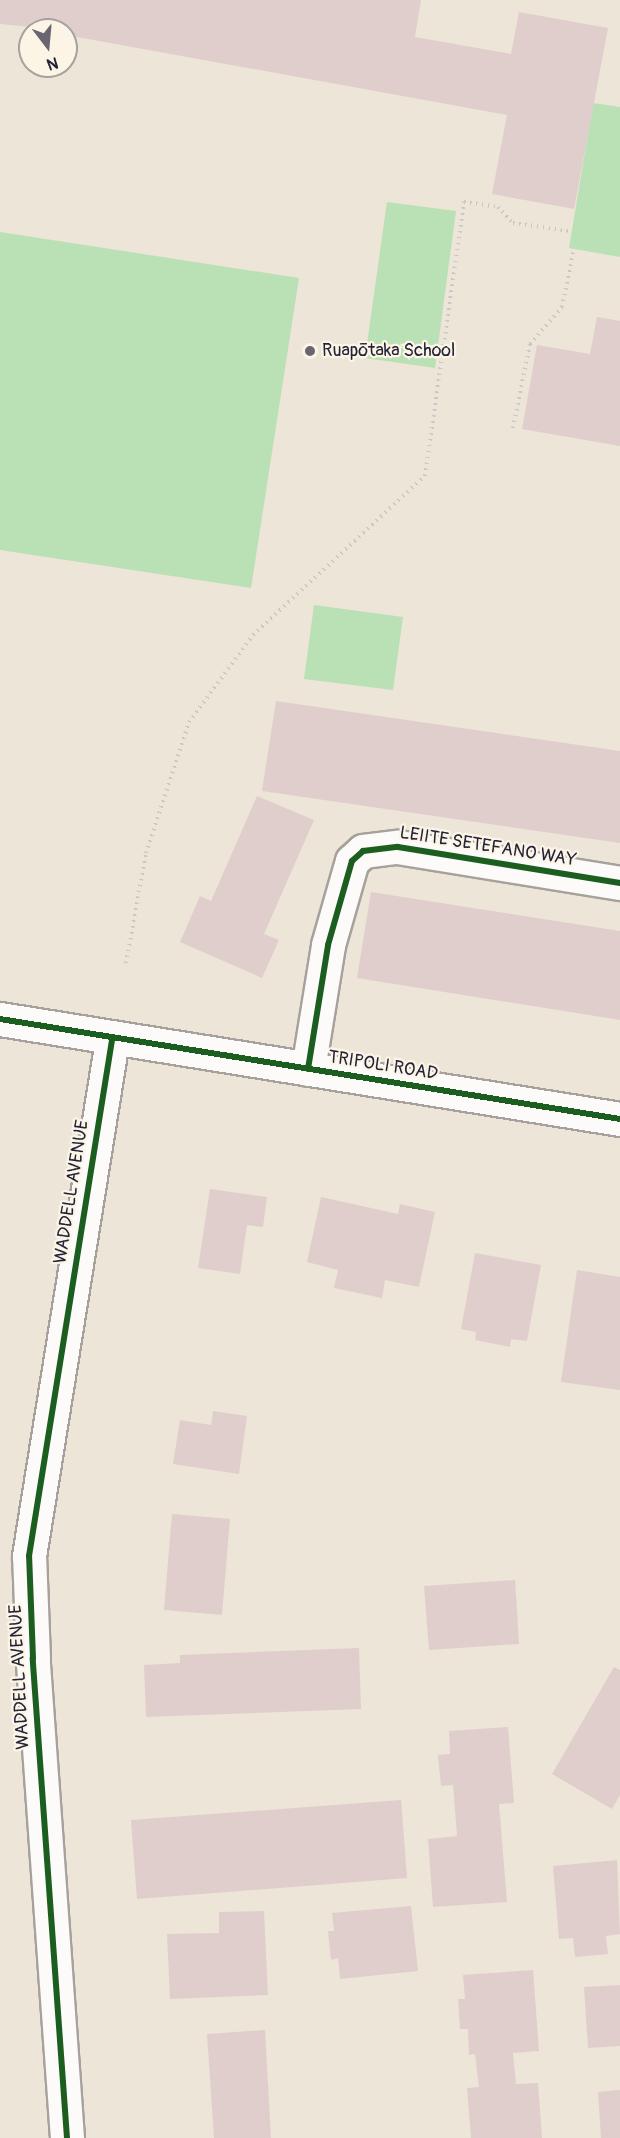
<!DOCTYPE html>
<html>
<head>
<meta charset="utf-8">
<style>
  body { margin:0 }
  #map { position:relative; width:620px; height:2138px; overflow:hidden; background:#ede5d7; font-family:Pangolin,sans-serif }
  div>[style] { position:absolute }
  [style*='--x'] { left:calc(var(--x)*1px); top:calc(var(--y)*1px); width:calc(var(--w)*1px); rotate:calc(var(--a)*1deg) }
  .green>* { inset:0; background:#bae0b5 }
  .building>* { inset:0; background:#e0cecd }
  .path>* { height:4px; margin-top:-2px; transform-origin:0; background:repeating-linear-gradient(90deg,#cac8c7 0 1.5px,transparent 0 6px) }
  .roads { filter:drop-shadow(2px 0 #a6a19c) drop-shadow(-2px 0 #a6a19c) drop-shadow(0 2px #a6a19c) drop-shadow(0 -2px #a6a19c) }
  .minor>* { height:33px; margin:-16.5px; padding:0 16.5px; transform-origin:16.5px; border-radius:16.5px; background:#fcfbf9 }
  .cycleway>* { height:6px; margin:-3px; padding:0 3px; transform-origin:3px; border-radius:3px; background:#1b5e20 }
  .dots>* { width:16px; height:16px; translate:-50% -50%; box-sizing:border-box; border:3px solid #fcf5e5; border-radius:50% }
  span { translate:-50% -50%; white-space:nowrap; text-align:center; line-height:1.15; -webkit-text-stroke:4.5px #fcf5e5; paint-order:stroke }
  .poi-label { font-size:18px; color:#22223b }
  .left { translate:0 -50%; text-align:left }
  .street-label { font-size:18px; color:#22223b }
  .north { position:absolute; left:18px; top:18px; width:60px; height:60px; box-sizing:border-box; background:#fcf5e5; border:2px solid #a5a1a1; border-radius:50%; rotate:164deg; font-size:16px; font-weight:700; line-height:24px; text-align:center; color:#22223b }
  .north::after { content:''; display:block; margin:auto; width:21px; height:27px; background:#696672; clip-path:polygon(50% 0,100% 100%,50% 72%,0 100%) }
</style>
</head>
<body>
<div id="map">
  <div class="green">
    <div style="clip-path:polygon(593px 103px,620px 107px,620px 257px,569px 248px)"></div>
    <div style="clip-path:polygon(387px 202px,456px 211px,435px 368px,365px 358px)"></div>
    <div style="clip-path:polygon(0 232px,299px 278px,251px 588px,0 550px)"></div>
    <div style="clip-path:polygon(314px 605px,403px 617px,393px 690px,304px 679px)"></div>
  </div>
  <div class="building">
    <div style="clip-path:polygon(0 0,421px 0,415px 37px,511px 54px,519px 12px,608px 28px,574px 209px,492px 194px,507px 115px,66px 35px,66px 30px,0 24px)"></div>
    <div style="clip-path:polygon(597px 317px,620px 321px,620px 446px,522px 429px,537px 345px,590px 354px)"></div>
    <div style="clip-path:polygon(276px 701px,620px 751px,620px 843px,262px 791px)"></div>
    <div style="clip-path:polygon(257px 796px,314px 820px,264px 934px,279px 940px,262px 978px,180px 942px,200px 896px,211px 901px)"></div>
    <div style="clip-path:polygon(371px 892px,620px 931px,620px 1020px,357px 978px)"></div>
    <div style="clip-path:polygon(210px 1189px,267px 1197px,263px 1227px,247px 1225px,240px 1274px,198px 1268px)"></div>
    <div style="clip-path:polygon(321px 1197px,398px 1214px,400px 1204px,435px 1212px,419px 1287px,385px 1280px,382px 1298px,334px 1288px,338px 1270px,307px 1262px)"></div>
    <div style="clip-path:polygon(475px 1253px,541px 1265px,527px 1341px,511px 1339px,510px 1347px,475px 1340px,476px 1332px,461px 1329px)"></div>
    <div style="clip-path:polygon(577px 1270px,620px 1277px,620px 1390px,561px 1382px)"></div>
    <div style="clip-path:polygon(213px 1411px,247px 1416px,239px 1474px,173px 1464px,180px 1420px,211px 1425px)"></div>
    <div style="clip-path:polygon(172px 1514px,230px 1519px,222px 1615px,164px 1610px)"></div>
    <div style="clip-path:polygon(515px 1580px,519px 1644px,429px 1650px,424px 1586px)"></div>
    <div style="clip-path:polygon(359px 1648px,361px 1709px,146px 1717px,144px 1665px,180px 1663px,180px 1655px)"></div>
    <div style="clip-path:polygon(614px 1667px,620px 1670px,620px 1795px,612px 1809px,552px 1774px)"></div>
    <div style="clip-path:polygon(508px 1727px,514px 1803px,499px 1804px,507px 1902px,433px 1907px,428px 1839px,457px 1836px,453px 1785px,441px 1786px,438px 1755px,450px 1754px,449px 1731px)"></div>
    <div style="clip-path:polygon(401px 1800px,407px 1878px,137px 1899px,131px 1820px)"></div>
    <div style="clip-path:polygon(617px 1860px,620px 1934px,606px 1936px,608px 1954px,575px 1957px,573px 1938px,559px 1939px,553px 1866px)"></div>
    <div style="clip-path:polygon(411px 1906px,418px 1971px,340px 1979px,338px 1958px,331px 1960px,328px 1931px,334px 1931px,332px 1913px)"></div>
    <div style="clip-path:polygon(264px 1911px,268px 1995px,170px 1999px,167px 1934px,219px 1933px,219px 1912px)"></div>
    <div style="clip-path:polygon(533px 1970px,539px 2051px,513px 2053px,516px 2084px,538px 2083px,542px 2138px,471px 2138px,467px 2088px,479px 2087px,475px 2054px,469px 2055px,468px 2029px,460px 2029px,458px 1999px,465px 1999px,463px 1975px)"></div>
    <div style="clip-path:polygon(620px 1985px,620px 2046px,588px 2048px,584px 1987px)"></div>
    <div style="clip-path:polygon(265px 2030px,271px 2138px,214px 2138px,207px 2034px)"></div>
    <div style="clip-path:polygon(620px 2090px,620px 2138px,601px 2138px,598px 2092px)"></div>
  </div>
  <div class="path">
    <div style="--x:513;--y:428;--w:86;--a:-78.6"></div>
    <div style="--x:530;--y:344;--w:49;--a:-49.1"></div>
    <div style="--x:562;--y:307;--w:59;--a:-78.3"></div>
    <div style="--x:126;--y:963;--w:112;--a:-79.7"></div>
    <div style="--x:146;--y:853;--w:138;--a:-71.8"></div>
    <div style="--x:189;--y:722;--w:108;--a:-53.7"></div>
    <div style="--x:253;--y:635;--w:234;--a:-42.8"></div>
    <div style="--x:425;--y:476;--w:277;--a:-81.9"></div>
    <div style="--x:464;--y:202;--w:34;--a:8"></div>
    <div style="--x:498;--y:207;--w:22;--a:47"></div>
    <div style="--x:513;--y:223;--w:59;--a:7.9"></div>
  </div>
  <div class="roads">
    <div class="minor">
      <div style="--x:0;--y:1019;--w:628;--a:9.16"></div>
      <div style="--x:308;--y:1069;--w:126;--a:-80.8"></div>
      <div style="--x:328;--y:945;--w:87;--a:-74.1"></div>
      <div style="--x:352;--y:861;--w:15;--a:-42"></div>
      <div style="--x:363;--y:851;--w:35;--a:-7"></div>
      <div style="--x:398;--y:847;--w:225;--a:9.2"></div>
      <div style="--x:67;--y:2138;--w:481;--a:-94.1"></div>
      <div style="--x:33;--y:1658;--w:102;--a:-92.2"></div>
      <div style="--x:29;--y:1556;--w:523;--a:-80.86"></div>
    </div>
  </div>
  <div class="cycleway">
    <div style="--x:0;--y:1019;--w:628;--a:9.16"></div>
    <div style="--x:308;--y:1069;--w:126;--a:-80.8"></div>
    <div style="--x:328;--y:945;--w:87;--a:-74.1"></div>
    <div style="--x:352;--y:861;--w:15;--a:-42"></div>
    <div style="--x:363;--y:851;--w:35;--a:-7"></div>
    <div style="--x:398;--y:847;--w:225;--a:9.2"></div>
    <div style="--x:67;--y:2138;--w:481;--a:-94.1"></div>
    <div style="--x:33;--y:1658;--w:102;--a:-92.2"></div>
    <div style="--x:29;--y:1556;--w:523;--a:-80.86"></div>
  </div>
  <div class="dots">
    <div style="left:310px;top:351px;background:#696672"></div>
  </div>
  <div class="poi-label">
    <span class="left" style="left:322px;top:351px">Ruapōtaka School</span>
  </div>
  <div class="street-label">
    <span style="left:488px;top:847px;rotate:9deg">LEIITE SETEFANO WAY</span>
    <span style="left:383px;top:1066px;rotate:9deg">TRIPOLI ROAD</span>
    <span style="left:72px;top:1192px;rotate:-81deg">WADDELL AVENUE</span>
    <span style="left:20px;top:1677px;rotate:-93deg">WADDELL AVENUE</span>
  </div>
  <div class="north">N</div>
</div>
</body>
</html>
